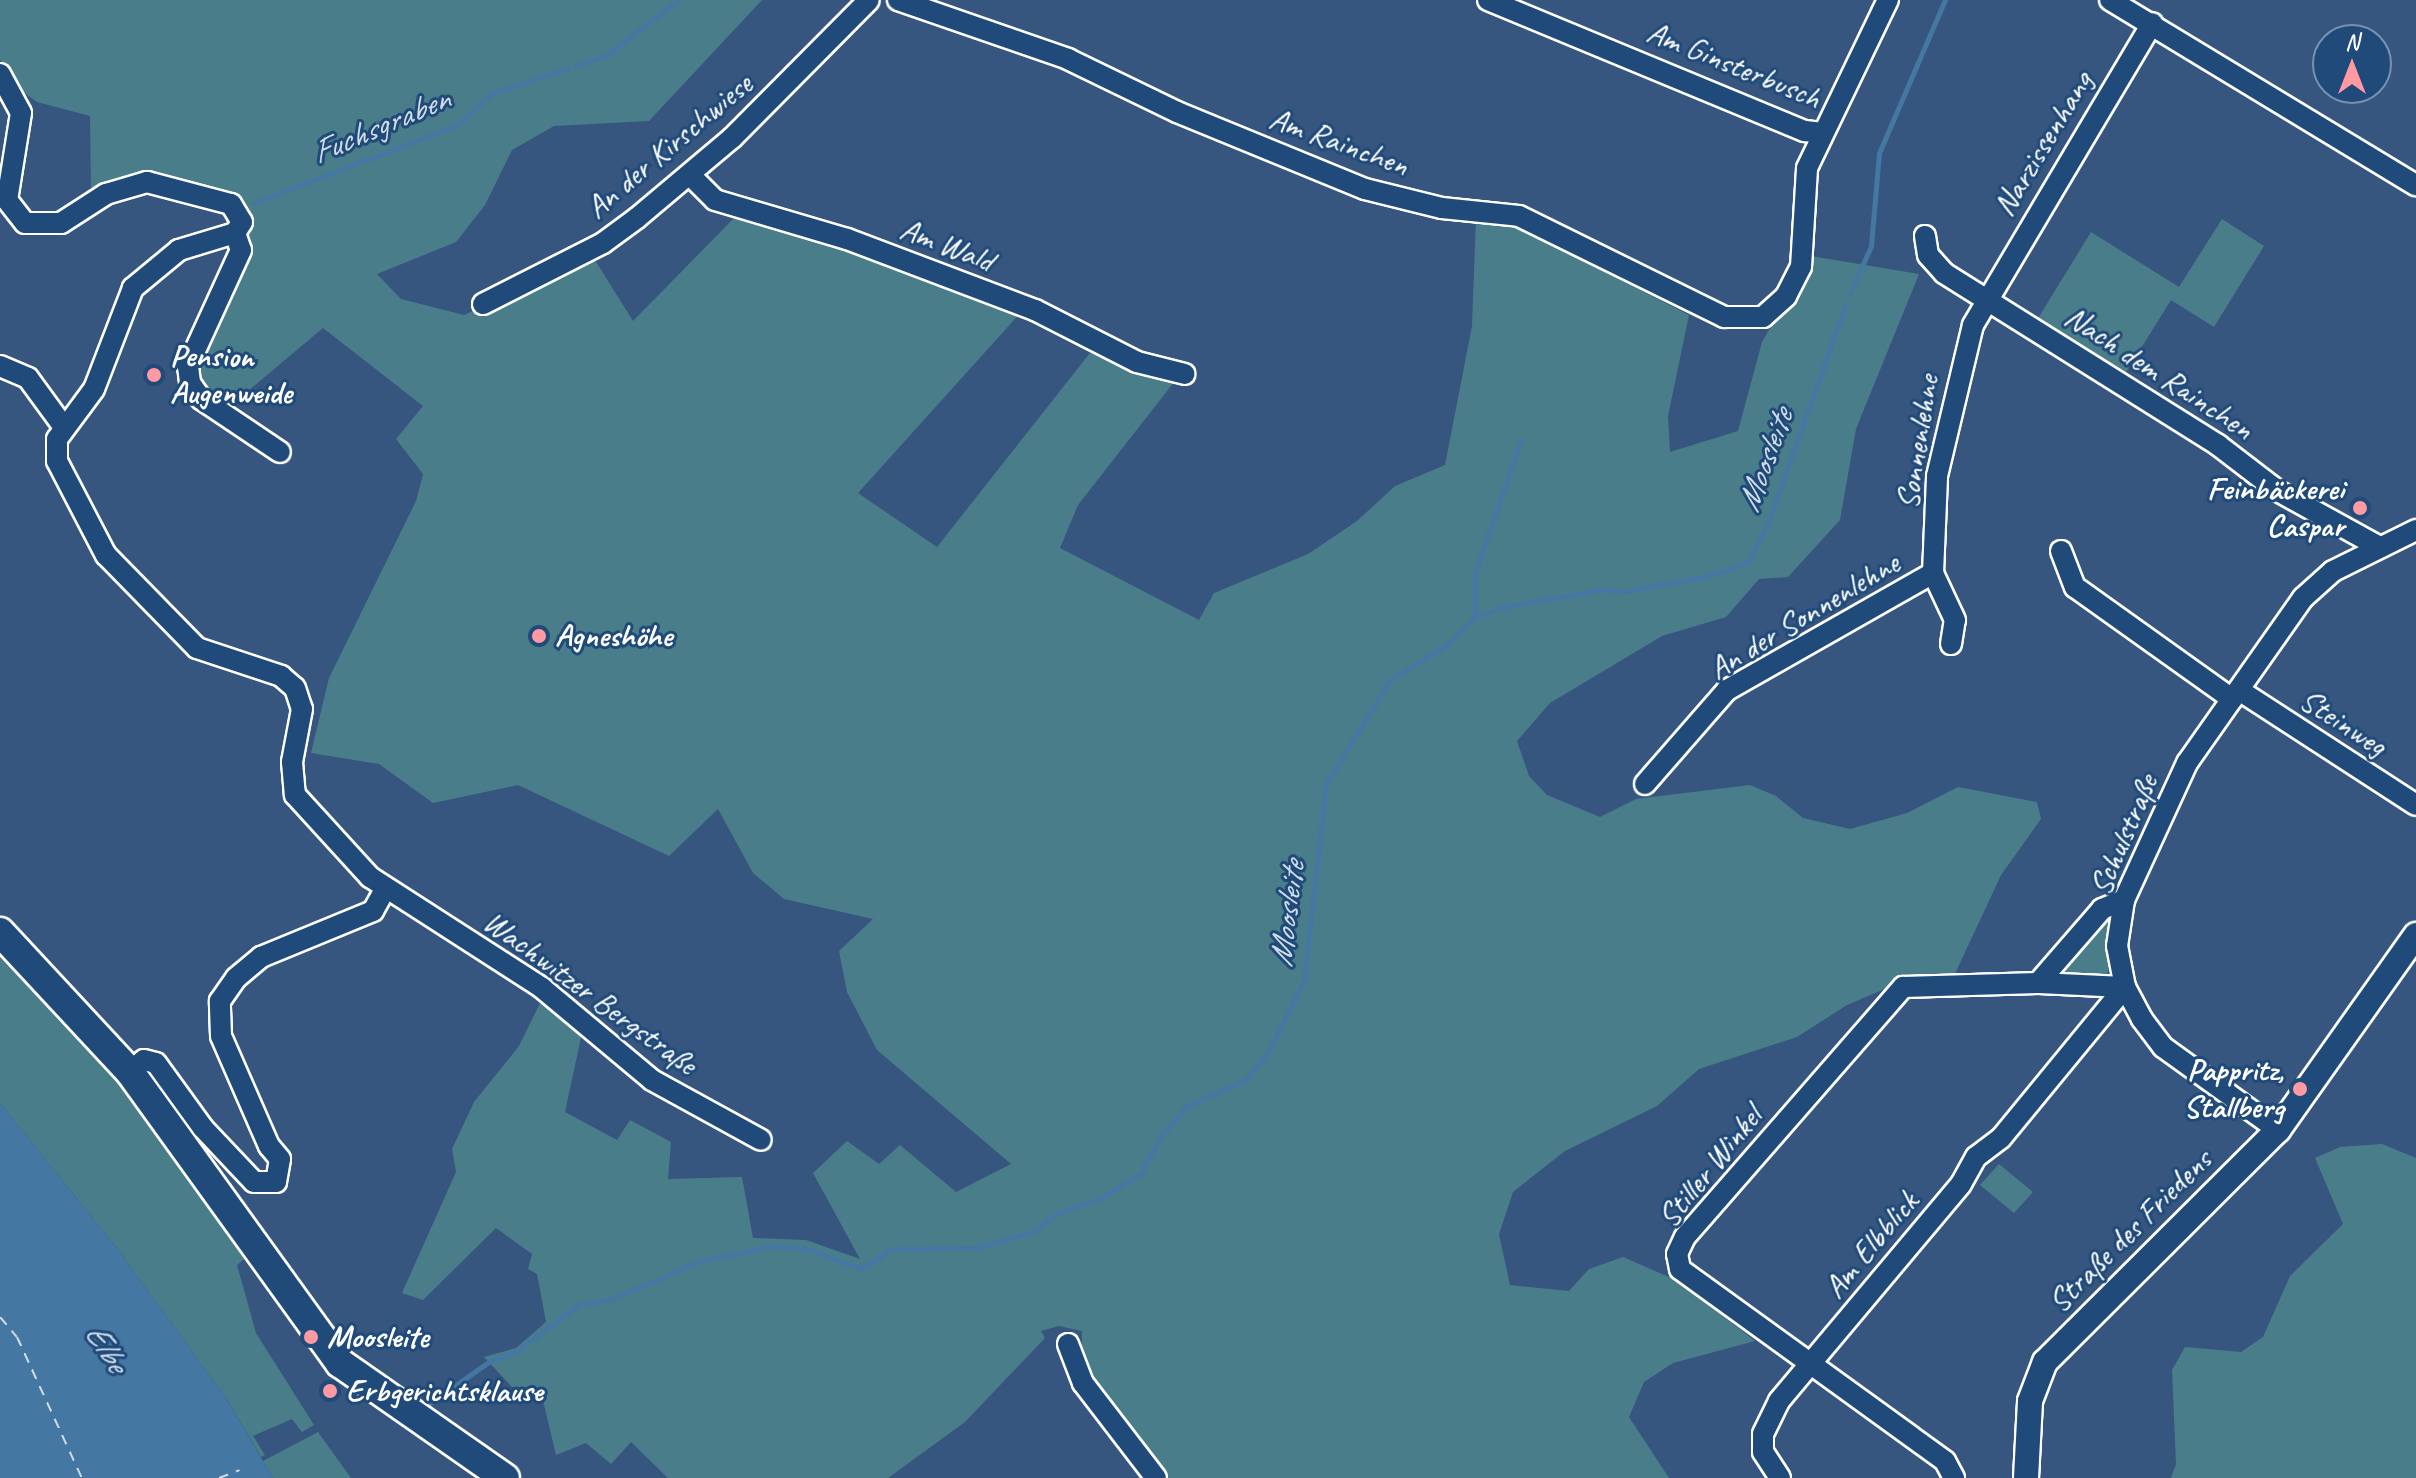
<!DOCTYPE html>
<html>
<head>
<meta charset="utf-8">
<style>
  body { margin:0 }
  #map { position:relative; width:2416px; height:1478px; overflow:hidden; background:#36567f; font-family:Caveat,sans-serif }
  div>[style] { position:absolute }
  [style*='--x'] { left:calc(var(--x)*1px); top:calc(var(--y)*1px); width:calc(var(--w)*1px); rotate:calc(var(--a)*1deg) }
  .green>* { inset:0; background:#4a7d8a }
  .water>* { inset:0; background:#4477a1 }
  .stream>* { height:5px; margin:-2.5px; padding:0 2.5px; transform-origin:2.5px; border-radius:2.5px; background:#4477a1 }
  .ferry>* { height:2px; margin-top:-1px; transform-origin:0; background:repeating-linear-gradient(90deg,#d0dde8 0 10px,transparent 0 18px) }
  .roads { filter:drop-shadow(2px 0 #fff) drop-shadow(-2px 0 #fff) drop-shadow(0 2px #fff) drop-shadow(0 -2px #fff) }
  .minor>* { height:20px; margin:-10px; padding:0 10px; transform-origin:10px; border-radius:10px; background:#1f4a7a }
  .tertiary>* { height:24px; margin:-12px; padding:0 12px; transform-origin:12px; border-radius:12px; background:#1f4a7a }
  .secondary>* { height:28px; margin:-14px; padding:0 14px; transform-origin:14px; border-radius:14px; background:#1f4a7a }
  .dots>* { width:22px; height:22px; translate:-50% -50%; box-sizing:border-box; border:4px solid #1f4a7a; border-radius:50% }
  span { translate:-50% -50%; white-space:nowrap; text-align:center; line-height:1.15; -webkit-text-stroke:6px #1f4a7a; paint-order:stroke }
  .street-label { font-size:32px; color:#fff }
  .poi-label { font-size:32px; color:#fff; font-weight:700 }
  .left { translate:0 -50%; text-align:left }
  .right { translate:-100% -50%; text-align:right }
  .water-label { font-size:34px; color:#d0dde8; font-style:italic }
  .north { position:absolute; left:2312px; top:24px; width:80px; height:80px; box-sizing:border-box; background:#1f4a7a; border:2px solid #7992af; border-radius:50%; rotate:0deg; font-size:22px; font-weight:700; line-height:32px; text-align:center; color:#fff }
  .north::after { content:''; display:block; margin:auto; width:28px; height:36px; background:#ff9aa2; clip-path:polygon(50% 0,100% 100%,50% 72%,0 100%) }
</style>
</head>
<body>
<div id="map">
  <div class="green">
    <div style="clip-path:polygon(0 0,762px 0,649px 121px,554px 126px,512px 150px,485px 205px,456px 242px,377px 274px,401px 299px,464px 315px,593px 257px,633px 321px,736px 216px,800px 232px,1022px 311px,858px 493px,937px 547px,1090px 353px,1178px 377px,1078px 505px,1060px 548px,1199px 620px,1214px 593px,1308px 554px,1357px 521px,1395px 486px,1445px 465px,1472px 326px,1476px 217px,1514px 226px,1689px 315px,1668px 416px,1670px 452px,1738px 431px,1762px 342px,1811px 256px,1919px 274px,1856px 429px,1840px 520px,1788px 577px,1759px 579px,1726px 617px,1662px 636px,1550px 703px,1517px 741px,1529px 776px,1547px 795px,1600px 817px,1636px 799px,1750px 785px,1776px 796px,1803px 818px,1850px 829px,1907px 813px,1958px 787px,2037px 802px,2041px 819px,2001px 875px,1954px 976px,1899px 983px,1847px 1005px,1797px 1037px,1699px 1069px,1657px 1106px,1565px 1151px,1513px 1192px,1499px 1234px,1510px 1285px,1569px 1291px,1589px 1269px,1623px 1257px,1678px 1281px,1755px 1341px,1673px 1363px,1644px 1382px,1629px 1417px,1669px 1478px,1165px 1478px,1132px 1442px,1082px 1363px,1082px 1331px,1059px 1326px,1041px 1331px,1045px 1338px,965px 1422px,888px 1478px,668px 1478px,631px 1442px,611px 1464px,586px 1443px,556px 1455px,540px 1388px,512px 1387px,484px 1357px,516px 1348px,546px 1322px,537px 1274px,528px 1269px,532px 1254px,496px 1228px,423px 1300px,402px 1293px,456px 1172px,452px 1149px,474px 1102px,519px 1046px,543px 997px,583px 1028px,565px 1112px,617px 1140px,630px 1120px,671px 1142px,668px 1179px,742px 1177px,753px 1238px,806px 1240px,860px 1259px,813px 1173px,847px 1141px,879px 1164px,900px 1145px,956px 1192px,1011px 1164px,877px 1050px,847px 992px,839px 951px,873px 919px,784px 899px,753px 873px,718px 809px,669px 856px,518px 785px,433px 803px,379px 764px,311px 753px,329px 678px,416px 501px,423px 474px,396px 439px,423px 406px,323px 328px,229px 407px,200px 388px,193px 364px,248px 240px,249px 220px,160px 175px,135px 173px,91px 191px,90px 116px,37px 102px,11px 83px,0 59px)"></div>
    <div style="clip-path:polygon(2222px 219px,2264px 246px,2214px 327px,2171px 300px,2125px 374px,2037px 320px,2091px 232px,2179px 287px)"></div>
    <div style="clip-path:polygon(2114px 913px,2108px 973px,2103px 979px,2065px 974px,2055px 978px,2091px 926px)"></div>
    <div style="clip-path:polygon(0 953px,121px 1082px,244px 1259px,237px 1265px,256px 1333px,314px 1425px,302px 1432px,292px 1419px,253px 1436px,265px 1455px,261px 1457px,226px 1398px,116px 1247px,0 1103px)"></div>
    <div style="clip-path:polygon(2382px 1144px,2416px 1158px,2416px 1478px,2171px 1478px,2176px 1464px,2172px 1370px,2185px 1347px,2241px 1352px,2263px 1337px,2290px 1276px,2343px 1224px,2315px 1158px,2340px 1147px)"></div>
    <div style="clip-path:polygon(1999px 1164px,2033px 1192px,2014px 1213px,1980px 1185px)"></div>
    <div style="clip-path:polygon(318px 1432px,351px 1478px,273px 1478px,263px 1461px)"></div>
  </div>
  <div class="water">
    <div style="clip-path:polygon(0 1103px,116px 1247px,226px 1398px,273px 1478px,0 1478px)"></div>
  </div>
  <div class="stream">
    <div style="--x:575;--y:66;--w:32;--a:-18"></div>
    <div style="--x:605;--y:56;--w:93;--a:-37.1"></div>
    <div style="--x:254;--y:203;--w:217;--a:-21"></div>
    <div style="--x:457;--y:125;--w:47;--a:-42.4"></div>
    <div style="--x:492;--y:93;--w:78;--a:-18"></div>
    <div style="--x:1850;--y:293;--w:51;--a:-65.9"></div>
    <div style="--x:1871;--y:246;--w:93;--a:-85.1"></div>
    <div style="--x:1879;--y:153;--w:167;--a:-66.7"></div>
    <div style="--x:1475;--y:617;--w:44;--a:-90"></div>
    <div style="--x:1475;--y:573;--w:141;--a:-70.9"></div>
    <div style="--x:426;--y:1406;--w:78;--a:-35.1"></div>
    <div style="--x:490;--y:1361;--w:29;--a:-20"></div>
    <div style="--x:517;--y:1351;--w:76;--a:-37"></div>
    <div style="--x:578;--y:1305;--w:35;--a:-10"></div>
    <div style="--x:612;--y:1299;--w:93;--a:-23.5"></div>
    <div style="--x:697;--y:1262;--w:76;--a:-12.2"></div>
    <div style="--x:771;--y:1246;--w:40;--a:5.7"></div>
    <div style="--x:811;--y:1250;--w:54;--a:20.4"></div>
    <div style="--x:862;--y:1269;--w:35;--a:-35"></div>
    <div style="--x:891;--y:1249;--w:84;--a:-0.7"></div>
    <div style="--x:975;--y:1248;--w:62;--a:-15.8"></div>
    <div style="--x:1035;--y:1231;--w:29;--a:-38"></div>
    <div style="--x:1058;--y:1213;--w:46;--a:-19.2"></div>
    <div style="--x:1101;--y:1198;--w:46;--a:-31.6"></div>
    <div style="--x:1140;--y:1174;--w:42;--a:-61.6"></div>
    <div style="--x:1160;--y:1137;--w:41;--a:-48.9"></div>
    <div style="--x:1187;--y:1106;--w:66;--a:-24.2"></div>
    <div style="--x:1247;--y:1079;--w:39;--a:-53"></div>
    <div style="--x:1270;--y:1048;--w:75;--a:-63.1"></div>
    <div style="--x:1304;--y:981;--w:198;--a:-83.6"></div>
    <div style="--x:1326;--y:784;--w:122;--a:-58.4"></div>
    <div style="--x:1390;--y:680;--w:66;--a:-32"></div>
    <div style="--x:1446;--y:645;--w:40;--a:-44"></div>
    <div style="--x:1475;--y:617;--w:30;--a:-20"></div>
    <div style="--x:1503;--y:607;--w:97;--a:-10"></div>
    <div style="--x:1599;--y:590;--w:28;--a:2"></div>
    <div style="--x:1627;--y:591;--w:83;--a:-10.4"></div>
    <div style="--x:1709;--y:576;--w:41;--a:-19.7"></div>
    <div style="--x:1748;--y:562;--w:44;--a:-62.9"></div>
    <div style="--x:1768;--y:523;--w:232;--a:-70.4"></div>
  </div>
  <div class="ferry">
    <div style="--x:0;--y:1317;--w:26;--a:50"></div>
    <div style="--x:17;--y:1337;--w:155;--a:65.3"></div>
    <div style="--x:219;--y:1478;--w:22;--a:-21"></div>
  </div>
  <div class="roads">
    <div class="minor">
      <div style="--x:898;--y:0;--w:180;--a:19.1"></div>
      <div style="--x:1068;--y:59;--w:121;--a:25.9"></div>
      <div style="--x:1177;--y:112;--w:203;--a:22.3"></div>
      <div style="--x:1365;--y:189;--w:79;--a:13.9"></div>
      <div style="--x:1442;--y:208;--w:77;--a:5.9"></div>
      <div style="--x:1519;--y:216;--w:229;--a:26.2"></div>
      <div style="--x:1724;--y:317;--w:39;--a:0"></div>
      <div style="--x:1763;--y:317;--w:31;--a:-42"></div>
      <div style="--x:1786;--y:296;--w:33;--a:-63"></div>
      <div style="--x:1801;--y:267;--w:99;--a:-86.5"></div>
      <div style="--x:1807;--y:168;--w:187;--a:-64.3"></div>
      <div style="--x:1488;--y:0;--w:343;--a:22.5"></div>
      <div style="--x:1805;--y:131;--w:18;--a:6"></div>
      <div style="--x:2110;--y:0;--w:358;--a:31.2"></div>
      <div style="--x:0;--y:74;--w:44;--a:61.7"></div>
      <div style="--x:21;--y:113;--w:88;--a:99.1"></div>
      <div style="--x:7;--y:200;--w:29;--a:52"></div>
      <div style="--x:25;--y:223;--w:36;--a:0"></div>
      <div style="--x:61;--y:223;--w:54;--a:-32.8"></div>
      <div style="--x:106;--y:194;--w:43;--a:-16.3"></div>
      <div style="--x:147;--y:182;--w:87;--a:14.7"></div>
      <div style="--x:231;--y:204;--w:21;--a:59"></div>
      <div style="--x:242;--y:222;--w:13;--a:122"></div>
      <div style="--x:235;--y:233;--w:59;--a:163.1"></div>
      <div style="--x:179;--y:250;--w:60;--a:140.4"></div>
      <div style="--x:133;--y:288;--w:108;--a:111.1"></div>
      <div style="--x:94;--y:389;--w:62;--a:126.5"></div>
      <div style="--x:57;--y:439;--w:22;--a:90"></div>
      <div style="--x:57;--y:461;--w:106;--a:62.5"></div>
      <div style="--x:106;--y:555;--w:130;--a:45.6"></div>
      <div style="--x:197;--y:648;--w:89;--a:18.4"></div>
      <div style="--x:281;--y:676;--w:18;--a:41"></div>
      <div style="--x:295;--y:688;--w:22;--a:72"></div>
      <div style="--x:302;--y:709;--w:54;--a:100.7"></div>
      <div style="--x:292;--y:762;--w:33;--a:85"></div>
      <div style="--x:295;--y:795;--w:111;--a:47.6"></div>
      <div style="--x:370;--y:877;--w:205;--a:32.8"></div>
      <div style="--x:542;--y:988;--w:143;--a:39.9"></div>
      <div style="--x:652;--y:1080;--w:124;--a:28.8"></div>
      <div style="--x:690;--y:175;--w:35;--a:45"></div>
      <div style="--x:715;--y:200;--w:138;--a:16.5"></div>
      <div style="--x:847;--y:239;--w:201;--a:20.7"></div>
      <div style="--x:1035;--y:310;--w:114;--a:27"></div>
      <div style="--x:1137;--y:362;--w:49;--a:14"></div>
      <div style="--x:235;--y:233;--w:18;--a:71"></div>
      <div style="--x:241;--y:250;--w:128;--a:114.6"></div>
      <div style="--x:188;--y:366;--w:17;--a:83"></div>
      <div style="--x:190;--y:383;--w:19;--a:55"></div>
      <div style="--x:201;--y:399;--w:95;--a:33.9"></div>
      <div style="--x:1925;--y:236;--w:19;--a:81"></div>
      <div style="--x:1928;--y:255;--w:24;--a:48"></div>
      <div style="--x:1944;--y:273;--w:324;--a:32.1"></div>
      <div style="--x:2218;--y:445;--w:76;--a:37.5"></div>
      <div style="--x:2278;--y:491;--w:112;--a:28.9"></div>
      <div style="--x:483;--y:304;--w:135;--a:-26.9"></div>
      <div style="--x:603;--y:243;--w:42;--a:-36.3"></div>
      <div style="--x:637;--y:218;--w:124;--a:-40.1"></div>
      <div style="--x:732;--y:138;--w:194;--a:-45.2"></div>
      <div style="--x:0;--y:366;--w:30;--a:23"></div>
      <div style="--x:28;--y:378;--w:59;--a:53.9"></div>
      <div style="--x:2061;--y:551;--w:39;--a:69"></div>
      <div style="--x:2075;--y:587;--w:193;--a:35.5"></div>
      <div style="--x:1951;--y:644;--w:24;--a:-81"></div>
      <div style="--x:1955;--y:620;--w:52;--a:-115.1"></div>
      <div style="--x:1933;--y:573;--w:97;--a:-87.6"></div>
      <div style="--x:1937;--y:476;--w:155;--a:-76.6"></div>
      <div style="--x:1973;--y:325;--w:351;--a:-59.3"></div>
      <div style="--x:2239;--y:690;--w:211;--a:33"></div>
      <div style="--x:1645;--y:784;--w:125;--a:-48.9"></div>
      <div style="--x:1727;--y:690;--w:237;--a:-29.6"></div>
      <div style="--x:2038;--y:983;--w:87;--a:2.6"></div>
      <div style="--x:130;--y:1072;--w:18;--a:-41"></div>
      <div style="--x:144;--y:1060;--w:12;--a:14"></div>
      <div style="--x:156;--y:1063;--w:80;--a:54.1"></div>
      <div style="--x:203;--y:1128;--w:74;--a:46.6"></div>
      <div style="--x:254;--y:1182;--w:22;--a:0"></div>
      <div style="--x:276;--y:1182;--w:23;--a:-80"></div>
      <div style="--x:280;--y:1159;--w:17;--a:-130"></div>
      <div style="--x:269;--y:1146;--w:120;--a:-113.6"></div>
      <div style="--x:221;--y:1036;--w:35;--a:-92"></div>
      <div style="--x:220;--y:1001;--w:28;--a:-55"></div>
      <div style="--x:236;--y:978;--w:33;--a:-40"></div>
      <div style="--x:261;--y:957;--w:121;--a:-22.3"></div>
      <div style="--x:373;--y:911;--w:26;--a:-61"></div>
      <div style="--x:2278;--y:1130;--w:142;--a:-144.2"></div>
      <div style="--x:2163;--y:1047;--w:35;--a:-127"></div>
      <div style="--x:2142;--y:1019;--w:36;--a:-118"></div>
      <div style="--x:2125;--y:987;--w:42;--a:-101"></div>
      <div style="--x:2117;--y:946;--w:47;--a:-81.3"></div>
      <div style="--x:2124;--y:900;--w:151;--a:-65.3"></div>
      <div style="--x:2187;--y:763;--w:202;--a:-54.9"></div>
      <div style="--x:2303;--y:598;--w:40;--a:-42"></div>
      <div style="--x:2333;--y:571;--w:93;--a:-26.3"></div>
      <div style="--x:1068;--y:1344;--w:42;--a:69"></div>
      <div style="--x:1083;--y:1383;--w:120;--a:52.5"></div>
      <div style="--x:1780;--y:1478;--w:31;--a:-123"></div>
      <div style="--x:1763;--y:1452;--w:18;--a:-90"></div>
      <div style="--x:1763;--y:1434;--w:37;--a:-64"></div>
      <div style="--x:1779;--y:1401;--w:283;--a:-50"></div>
      <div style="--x:1961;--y:1184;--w:31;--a:-61"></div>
      <div style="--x:1976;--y:1157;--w:31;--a:-37"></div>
      <div style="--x:2001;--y:1138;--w:195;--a:-50.6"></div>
      <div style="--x:1954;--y:1478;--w:19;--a:-118"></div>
      <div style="--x:1945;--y:1461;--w:327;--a:-144.1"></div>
      <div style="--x:1680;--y:1269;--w:15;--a:-101"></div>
      <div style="--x:1677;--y:1254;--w:19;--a:-65"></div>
      <div style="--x:1685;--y:1237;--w:332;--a:-48.9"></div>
      <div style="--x:1903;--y:987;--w:135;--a:-1.7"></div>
      <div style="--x:2038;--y:983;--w:98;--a:-49.1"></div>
      <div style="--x:2102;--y:909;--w:24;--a:-22"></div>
    </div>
    <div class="tertiary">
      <div style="--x:2026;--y:1478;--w:77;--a:-87"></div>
      <div style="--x:2030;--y:1401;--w:42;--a:-69"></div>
      <div style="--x:2045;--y:1362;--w:329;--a:-44.9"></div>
      <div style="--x:2278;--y:1130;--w:239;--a:-54.7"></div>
    </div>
    <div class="secondary">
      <div style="--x:0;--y:932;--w:191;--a:47.1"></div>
      <div style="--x:130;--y:1072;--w:359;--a:54.2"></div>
      <div style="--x:340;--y:1363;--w:201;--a:34.9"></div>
    </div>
  </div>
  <div class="dots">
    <div style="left:154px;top:375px;background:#ff9aa2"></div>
    <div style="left:2360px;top:508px;background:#ff9aa2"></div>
    <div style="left:539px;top:636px;background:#ff9aa2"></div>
    <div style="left:2300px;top:1089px;background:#ff9aa2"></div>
    <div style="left:311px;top:1337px;background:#ff9aa2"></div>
    <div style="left:330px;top:1391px;background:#ff9aa2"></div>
  </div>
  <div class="street-label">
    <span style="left:1734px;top:65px;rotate:22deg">Am Ginsterbusch</span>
    <span style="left:1339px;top:142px;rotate:20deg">Am Rainchen</span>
    <span style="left:2043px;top:144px;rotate:-59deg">Narzissenhang</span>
    <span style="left:669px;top:146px;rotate:-40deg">An der Kirschwiese</span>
    <span style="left:947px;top:245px;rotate:21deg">Am Wald</span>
    <span style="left:2159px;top:373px;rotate:33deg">Nach dem Rainchen</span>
    <span style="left:1918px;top:442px;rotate:-81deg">Sonnenlehne</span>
    <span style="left:1804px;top:616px;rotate:-31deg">An der Sonnenlehne</span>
    <span style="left:2343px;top:723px;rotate:33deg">Steinweg</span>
    <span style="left:2124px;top:835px;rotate:-67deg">Schulstraße</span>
    <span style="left:590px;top:993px;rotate:36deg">Wachwitzer Bergstraße</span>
    <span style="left:1710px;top:1167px;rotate:-51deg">Stiller Winkel</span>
    <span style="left:2130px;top:1231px;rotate:-45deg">Straße des Friedens</span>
    <span style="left:1871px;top:1245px;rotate:-50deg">Am Elbblick</span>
  </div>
  <div class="poi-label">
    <span class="left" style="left:170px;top:375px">Pension<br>Augenweide</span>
    <span class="right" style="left:2344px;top:508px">Feinbäckerei<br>Caspar</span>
    <span class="left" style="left:555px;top:636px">Agneshöhe</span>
    <span class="right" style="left:2284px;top:1089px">Pappritz,<br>Stallberg</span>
    <span class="left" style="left:327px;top:1337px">Moosleite</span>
    <span class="left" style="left:346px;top:1391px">Erbgerichtsklause</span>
  </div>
  <div class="water-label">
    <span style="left:380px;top:125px;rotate:-23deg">Fuchsgraben</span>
    <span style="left:1764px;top:460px;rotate:-70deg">Moosleite</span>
    <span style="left:1286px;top:914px;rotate:-83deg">Moosleite</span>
    <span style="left:107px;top:1347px;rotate:58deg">Elbe</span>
  </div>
  <div class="north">N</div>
</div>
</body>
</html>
